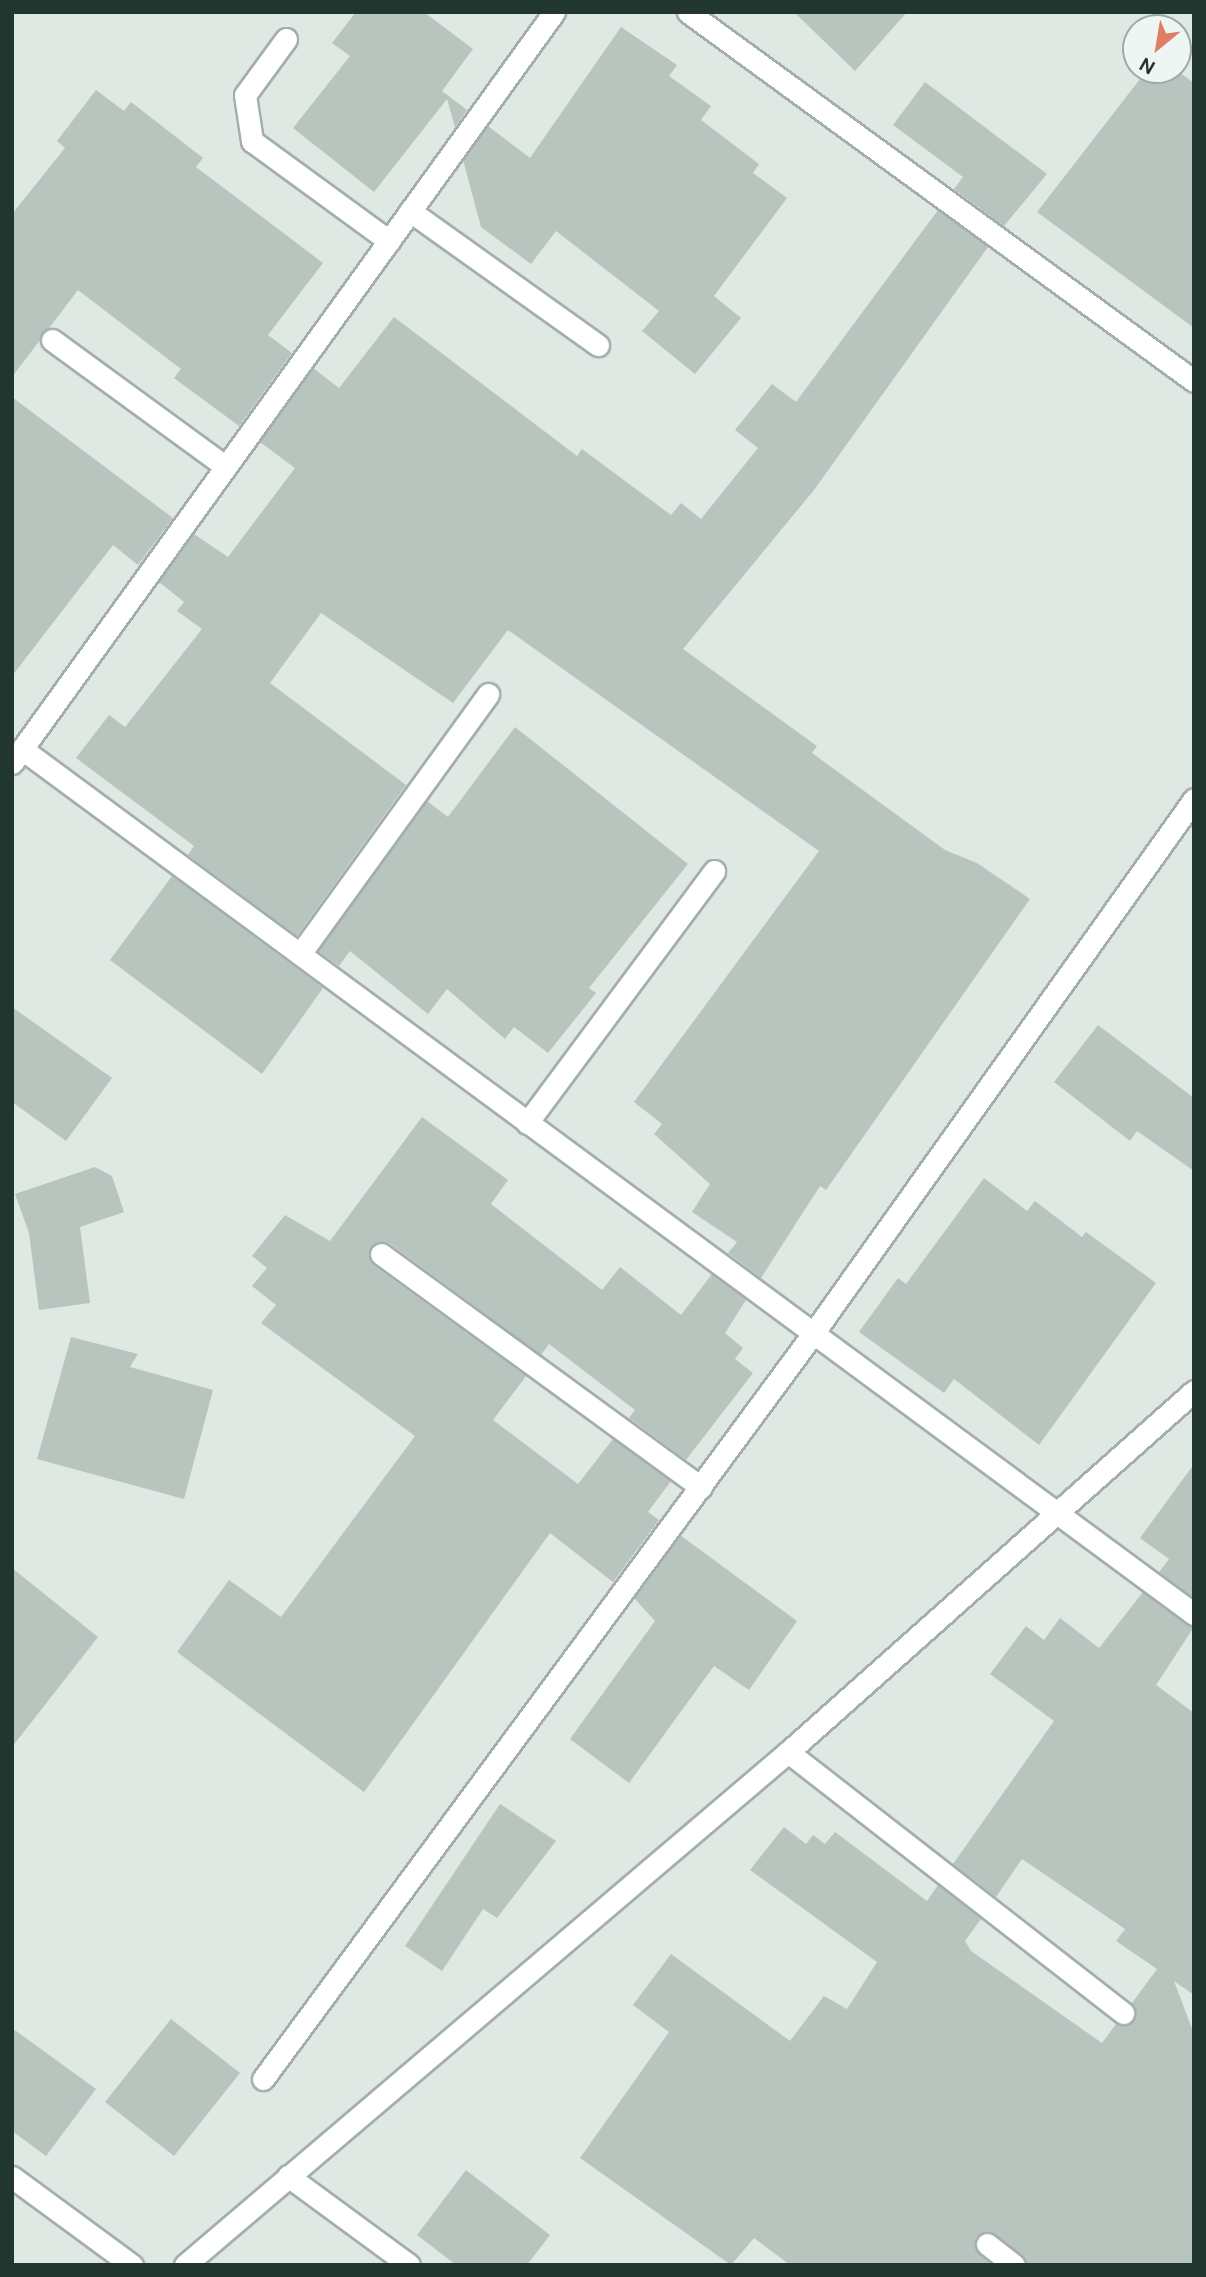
<!DOCTYPE html>
<html>
<head>
<meta charset="utf-8">
<style>
  body { margin:0 }
  #map { position:relative; width:1206px; height:2277px; overflow:hidden; background:#dfe8e3; font-family:"DM Sans",sans-serif }
  div>[style] { position:absolute }
  [style*='--x'] { left:calc(var(--x)*1px); top:calc(var(--y)*1px); width:calc(var(--w)*1px); rotate:calc(var(--a)*1deg) }
  .building>* { inset:0; background:#b8c5bf }
  .roads { filter:drop-shadow(2px 0 #a3afaa) drop-shadow(-2px 0 #a3afaa) drop-shadow(0 2px #a3afaa) drop-shadow(0 -2px #a3afaa) }
  .street>* { height:21px; margin:-10.5px; padding:0 10.5px; transform-origin:10.5px; border-radius:10.5px; background:#fff }
  .secondary>* { height:21px; margin:-10.5px; padding:0 10.5px; transform-origin:10.5px; border-radius:10.5px; background:#fff }
  span { translate:-50% -50%; white-space:nowrap; text-align:center; line-height:1.15; -webkit-text-stroke:6px #eff5f2; paint-order:stroke }
  .frame { position:absolute; inset:0; border:14px solid #223630; pointer-events:none }
  .north { position:absolute; left:1122px; top:14px; width:70px; height:70px; box-sizing:border-box; background:#eff5f2; border:2px solid #9da9a4; border-radius:50%; rotate:210deg; font-size:19px; font-weight:700; line-height:28px; text-align:center; color:#223630 }
  .north::after { content:''; display:block; margin:auto; width:24px; height:32px; background:#e07d65; clip-path:polygon(50% 0,100% 100%,50% 72%,0 100%) }
</style>
</head>
<body>
<div id="map">
  <div class="building">
    <div style="clip-path:polygon(356px 12px,424px 12px,473px 49px,442px 91px,467px 110px,455px 127px,447px 99px,374px 192px,293px 128px,350px 56px,332px 43px)"></div>
    <div style="clip-path:polygon(794px 12px,907px 12px,855px 71px)"></div>
    <div style="clip-path:polygon(621px 27px,677px 65px,669px 76px,711px 106px,701px 120px,759px 164px,753px 173px,787px 198px,714px 296px,741px 318px,695px 374px,642px 331px,659px 311px,556px 231px,531px 264px,481px 227px,463px 160px,488px 126px,530px 158px)"></div>
    <div style="clip-path:polygon(1147px 70px,1176px 70px,1194px 83px,1194px 328px,1037px 212px)"></div>
    <div style="clip-path:polygon(925px 82px,1047px 174px,1004px 226px,954px 189px,963px 177px,893px 125px)"></div>
    <div style="clip-path:polygon(96px 90px,124px 111px,131px 102px,203px 158px,196px 167px,323px 263px,268px 335px,292px 353px,239px 426px,174px 378px,181px 369px,78px 290px,12px 377px,12px 214px,65px 148px,57px 141px)"></div>
    <div style="clip-path:polygon(938px 210px,988px 247px,814px 490px,683px 649px,817px 746px,812px 753px,945px 850px,977px 863px,1030px 899px,826px 1190px,820px 1186px,761px 1278px,728px 1253px,737px 1242px,692px 1212px,710px 1184px,654px 1134px,662px 1124px,634px 1102px,819px 851px,508px 630px,453px 703px,321px 613px,270px 683px,406px 785px,297px 936px,188px 855px,194px 846px,76px 758px,109px 715px,125px 727px,202px 629px,177px 611px,184px 602px,159px 582px,194px 534px,228px 557px,295px 468px,260px 442px,313px 368px,339px 388px,394px 317px,577px 456px,582px 449px,671px 515px,681px 503px,701px 519px,758px 448px,735px 430px,772px 384px,796px 402px)"></div>
    <div style="clip-path:polygon(12px 397px,173px 518px,138px 565px,113px 545px,12px 676px)"></div>
    <div style="clip-path:polygon(515px 727px,688px 864px,589px 988px,596px 993px,548px 1053px,514px 1027px,505px 1039px,447px 989px,428px 1014px,350px 951px,339px 966px,318px 951px,427px 801px,448px 817px)"></div>
    <div style="clip-path:polygon(172px 876px,323px 988px,262px 1074px,110px 960px)"></div>
    <div style="clip-path:polygon(12px 1007px,112px 1078px,66px 1141px,12px 1102px)"></div>
    <div style="clip-path:polygon(1098px 1025px,1194px 1098px,1194px 1171px,1137px 1131px,1130px 1141px,1054px 1082px)"></div>
    <div style="clip-path:polygon(422px 1117px,508px 1180px,491px 1204px,602px 1290px,620px 1267px,681px 1315px,712px 1274px,746px 1300px,725px 1333px,743px 1348px,735px 1359px,753px 1373px,686px 1460px,629px 1418px,635px 1410px,549px 1344px,541px 1355px,389px 1243px,371px 1246px,373px 1265px,526px 1376px,493px 1420px,578px 1484px,613px 1439px,671px 1481px,648px 1512px,659px 1520px,613px 1582px,550px 1533px,364px 1792px,177px 1652px,229px 1580px,281px 1617px,415px 1436px,261px 1323px,276px 1305px,252px 1286px,267px 1268px,252px 1256px,285px 1215px,330px 1241px)"></div>
    <div style="clip-path:polygon(95px 1167px,112px 1176px,124px 1212px,80px 1227px,90px 1303px,39px 1310px,29px 1233px,15px 1194px)"></div>
    <div style="clip-path:polygon(984px 1178px,1027px 1211px,1035px 1201px,1082px 1237px,1086px 1232px,1156px 1283px,1039px 1445px,954px 1379px,944px 1393px,859px 1332px,898px 1278px,906px 1284px)"></div>
    <div style="clip-path:polygon(71px 1337px,138px 1354px,130px 1367px,213px 1390px,184px 1499px,37px 1459px)"></div>
    <div style="clip-path:polygon(1194px 1464px,1194px 1598px,1159px 1572px,1169px 1559px,1140px 1538px)"></div>
    <div style="clip-path:polygon(680px 1535px,797px 1621px,749px 1690px,714px 1666px,629px 1783px,570px 1739px,655px 1621px,634px 1598px)"></div>
    <div style="clip-path:polygon(12px 1568px,98px 1637px,12px 1747px)"></div>
    <div style="clip-path:polygon(1143px 1592px,1194px 1627px,1156px 1685px,1194px 1713px,1194px 1995px,1174px 1981px,1194px 2034px,1194px 2265px,1027px 2265px,988px 2231px,976px 2237px,975px 2248px,992px 2265px,790px 2265px,754px 2238px,731px 2265px,580px 2158px,669px 2032px,633px 2005px,671px 1954px,790px 2041px,824px 1996px,847px 2009px,877px 1962px,750px 1870px,784px 1827px,806px 1844px,813px 1835px,825px 1844px,835px 1832px,927px 1901px,938px 1885px,981px 1919px,965px 1941px,971px 1951px,1102px 2043px,1116px 2024px,1133px 2022px,1132px 2003px,1157px 1969px,1116px 1941px,1125px 1929px,1022px 1859px,996px 1897px,953px 1864px,1054px 1721px,990px 1674px,1026px 1626px,1044px 1640px,1060px 1618px,1099px 1648px)"></div>
    <div style="clip-path:polygon(500px 1804px,556px 1841px,497px 1918px,483px 1909px,442px 1971px,405px 1946px)"></div>
    <div style="clip-path:polygon(171px 2019px,240px 2073px,174px 2156px,105px 2102px)"></div>
    <div style="clip-path:polygon(12px 2028px,96px 2089px,46px 2156px,12px 2131px)"></div>
    <div style="clip-path:polygon(466px 2170px,550px 2235px,527px 2265px,456px 2265px,417px 2235px)"></div>
  </div>
  <div class="roads">
    <div class="street">
      <div style="--x:688;--y:12;--w:626;--a:36.1"></div>
      <div style="--x:286;--y:39;--w:69;--a:126.2"></div>
      <div style="--x:245;--y:95;--w:47;--a:81.3"></div>
      <div style="--x:252;--y:141;--w:170;--a:36.1"></div>
      <div style="--x:410;--y:211;--w:231;--a:35.5"></div>
      <div style="--x:52;--y:340;--w:215;--a:36.1"></div>
      <div style="--x:22;--y:749;--w:1457;--a:36.43"></div>
      <div style="--x:12;--y:763;--w:926;--a:-54.18"></div>
      <div style="--x:300;--y:954;--w:321;--a:-54.1"></div>
      <div style="--x:527;--y:1123;--w:314;--a:-53.4"></div>
      <div style="--x:381;--y:1254;--w:396;--a:36.1"></div>
      <div style="--x:788;--y:1752;--w:425;--a:37.9"></div>
      <div style="--x:263;--y:2079;--w:925;--a:-53.58"></div>
      <div style="--x:812;--y:1335;--w:658;--a:-54.52"></div>
      <div style="--x:288;--y:2176;--w:150;--a:36.3"></div>
      <div style="--x:12;--y:2177;--w:149;--a:36.3"></div>
      <div style="--x:987;--y:2244;--w:34;--a:38"></div>
    </div>
    <div class="secondary">
      <div style="--x:185;--y:2265;--w:792;--a:-40.39"></div>
      <div style="--x:788;--y:1752;--w:543;--a:-41.64"></div>
    </div>
  </div>
  <div class="frame"></div>
  <div class="north">N</div>
</div>
</body>
</html>
